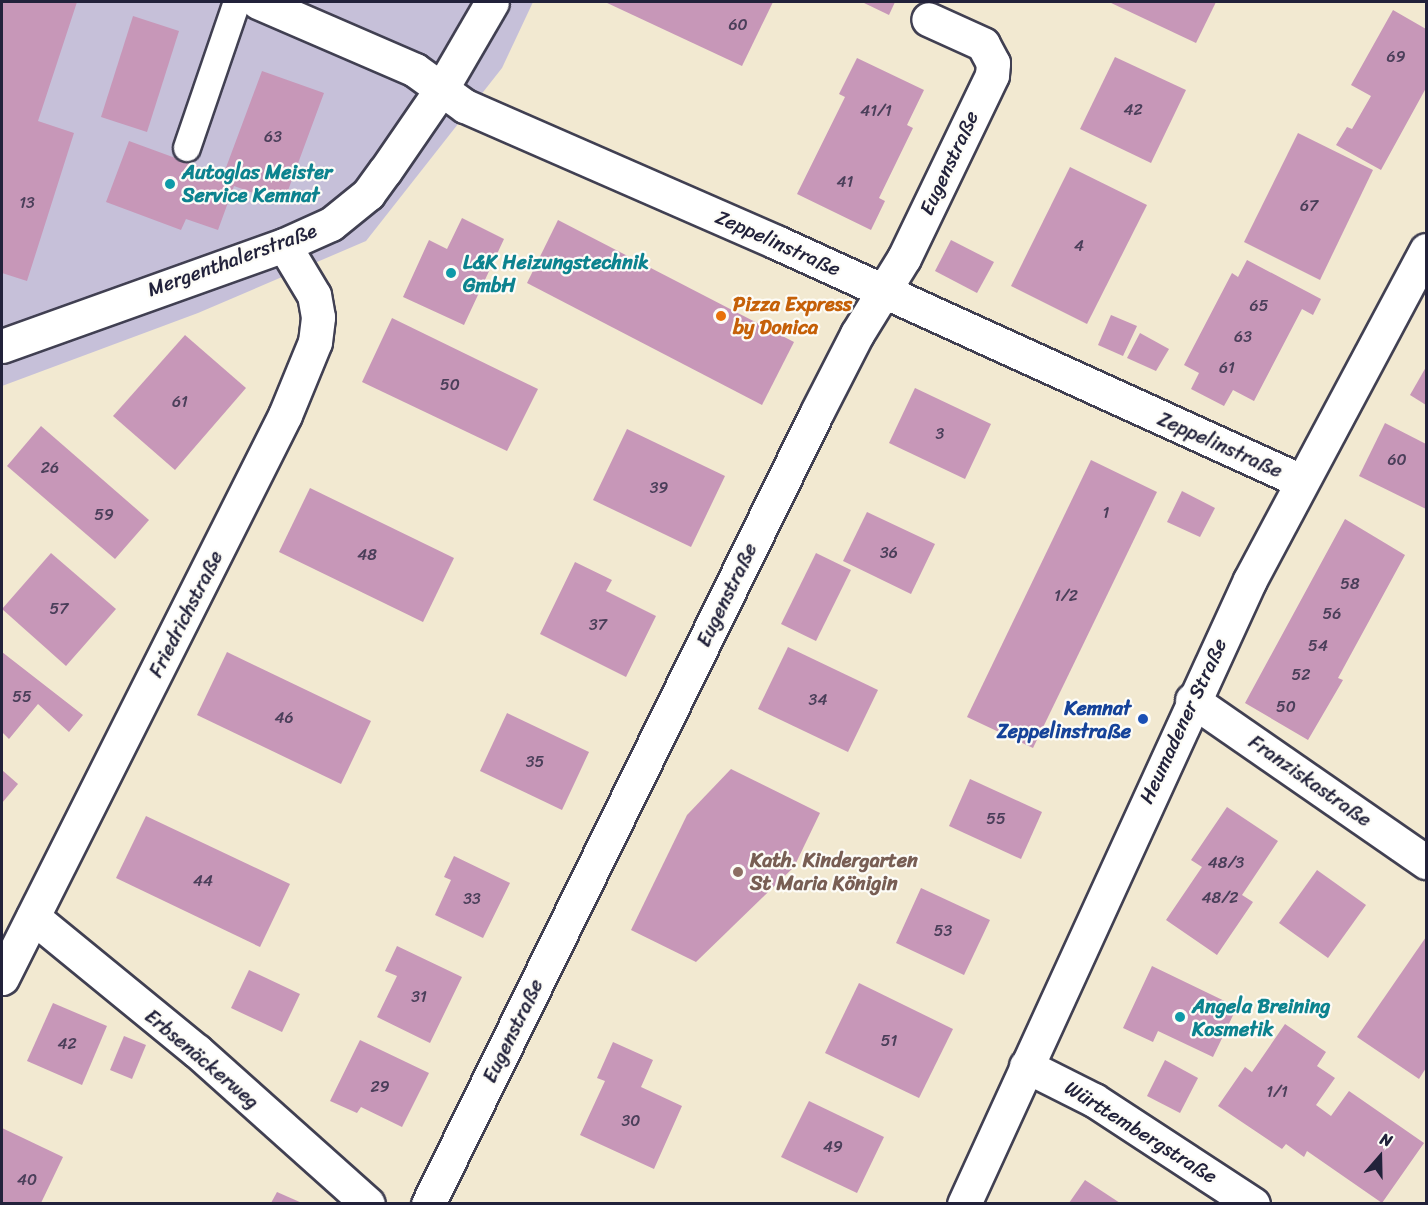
<!DOCTYPE html>
<html>
<head>
<meta charset="utf-8">
<style>
  body { margin:0 }
  #map { position:relative; width:1428px; height:1205px; overflow:hidden; background:#f2e9d1; font-family:Sriracha,sans-serif }
  div>[style] { position:absolute }
  [style*='--x'] { left:calc(var(--x)*1px); top:calc(var(--y)*1px); width:calc(var(--w)*1px); rotate:calc(var(--a)*1deg) }
  .industrial>* { inset:0; background:#c6c0d9 }
  .building>* { inset:0; background:#c797b8 }
  .roads { filter:drop-shadow(2px 0 #414052) drop-shadow(-2px 0 #414052) drop-shadow(0 2px #414052) drop-shadow(0 -2px #414052) }
  .lane>* { height:26px; margin:-13px; padding:0 13px; transform-origin:13px; border-radius:13px; background:#fff }
  .street>* { height:33px; margin:-16.5px; padding:0 16.5px; transform-origin:16.5px; border-radius:16.5px; background:#fff }
  .secondary>* { height:33px; margin:-16.5px; padding:0 16.5px; transform-origin:16.5px; border-radius:16.5px; background:#fff }
  .dots>* { width:16px; height:16px; translate:-50% -50%; box-sizing:border-box; border:3px solid #fdfcf7; border-radius:50% }
  span { translate:-50% -50%; white-space:nowrap; text-align:center; line-height:1.15; -webkit-text-stroke:4.5px #fdfcf7; paint-order:stroke }
  .number-label { font-size:16px; color:#4b3f5a }
  .number-label span { -webkit-text-stroke-width:0 }
  .street-label { font-size:20px; color:#22223b }
  .culture-label { font-size:20px; color:#0d838f; font-weight:700 }
  .left { translate:0 -50%; text-align:left }
  .food-label { font-size:20px; color:#c56008; font-weight:700 }
  .transit-label { font-size:20px; color:#164399; font-weight:700 }
  .right { translate:-100% -50%; text-align:right }
  .education-label { font-size:20px; color:#785e54; font-weight:700 }
  .frame { position:absolute; inset:0; border:3px solid #22223b; pointer-events:none }
  .north { position:absolute; left:1350px; top:1127px; width:60px; height:60px; -webkit-text-stroke:4px #fdfcf7; paint-order:stroke; rotate:20deg; font-size:16px; font-weight:700; line-height:24px; text-align:center; color:#22223b }
  .north::after { content:''; display:block; margin:auto; width:21px; height:27px; background:#22223b; clip-path:polygon(50% 0,100% 100%,50% 72%,0 100%) }
</style>
</head>
<body>
<div id="map">
  <div class="industrial">
    <div style="clip-path:polygon(2px 2px,533px 2px,502px 68px,366px 241px,198px 313px,2px 386px)"></div>
  </div>
  <div class="building">
    <div style="clip-path:polygon(2px 2px,77px 2px,38px 121px,74px 133px,27px 281px,2px 273px)"></div>
    <div style="clip-path:polygon(605px 2px,773px 2px,742px 66px)"></div>
    <div style="clip-path:polygon(862px 2px,895px 2px,889px 15px)"></div>
    <div style="clip-path:polygon(1109px 2px,1216px 2px,1196px 43px)"></div>
    <div style="clip-path:polygon(1393px 10px,1426px 29px,1426px 88px,1381px 170px,1336px 145px,1347px 127px,1352px 129px,1371px 96px,1351px 85px)"></div>
    <div style="clip-path:polygon(133px 16px,179px 31px,147px 132px,101px 117px)"></div>
    <div style="clip-path:polygon(1115px 57px,1186px 90px,1151px 163px,1080px 129px)"></div>
    <div style="clip-path:polygon(857px 58px,924px 90px,907px 125px,913px 128px,879px 198px,885px 201px,871px 230px,797px 194px,845px 97px,839px 94px)"></div>
    <div style="clip-path:polygon(262px 71px,324px 93px,283px 204px,234px 186px,218px 230px,186px 219px,181px 230px,106px 202px,129px 141px,200px 167px,197px 173px,221px 181px)"></div>
    <div style="clip-path:polygon(1298px 133px,1373px 170px,1320px 280px,1244px 242px)"></div>
    <div style="clip-path:polygon(1070px 167px,1147px 205px,1087px 324px,1011px 286px)"></div>
    <div style="clip-path:polygon(462px 218px,504px 239px,464px 325px,403px 297px,429px 240px,447px 249px)"></div>
    <div style="clip-path:polygon(558px 220px,794px 342px,762px 405px,527px 283px)"></div>
    <div style="clip-path:polygon(951px 240px,994px 262px,977px 293px,935px 271px)"></div>
    <div style="clip-path:polygon(1247px 260px,1321px 299px,1313px 315px,1302px 309px,1254px 401px,1233px 390px,1224px 406px,1191px 389px,1199px 373px,1184px 365px,1232px 273px,1238px 277px)"></div>
    <div style="clip-path:polygon(1111px 315px,1137px 326px,1123px 356px,1098px 345px)"></div>
    <div style="clip-path:polygon(392px 318px,538px 389px,507px 451px,362px 382px)"></div>
    <div style="clip-path:polygon(1140px 333px,1169px 349px,1156px 371px,1127px 358px)"></div>
    <div style="clip-path:polygon(185px 335px,246px 388px,175px 470px,113px 416px)"></div>
    <div style="clip-path:polygon(1426px 367px,1426px 405px,1410px 395px)"></div>
    <div style="clip-path:polygon(915px 388px,991px 424px,965px 479px,889px 443px)"></div>
    <div style="clip-path:polygon(1385px 423px,1426px 444px,1426px 509px,1359px 476px)"></div>
    <div style="clip-path:polygon(41px 426px,149px 520px,115px 559px,7px 466px)"></div>
    <div style="clip-path:polygon(627px 429px,725px 476px,691px 547px,593px 500px)"></div>
    <div style="clip-path:polygon(1091px 460px,1157px 492px,1033px 748px,967px 717px)"></div>
    <div style="clip-path:polygon(310px 488px,454px 558px,423px 622px,279px 552px)"></div>
    <div style="clip-path:polygon(1182px 491px,1215px 508px,1200px 537px,1167px 522px)"></div>
    <div style="clip-path:polygon(867px 512px,935px 544px,911px 594px,843px 561px)"></div>
    <div style="clip-path:polygon(1345px 519px,1405px 555px,1338px 678px,1343px 680px,1308px 740px,1245px 703px)"></div>
    <div style="clip-path:polygon(51px 553px,116px 609px,66px 666px,2px 609px)"></div>
    <div style="clip-path:polygon(816px 553px,851px 570px,816px 641px,781px 624px)"></div>
    <div style="clip-path:polygon(575px 562px,612px 580px,606px 591px,656px 616px,626px 677px,540px 634px)"></div>
    <div style="clip-path:polygon(788px 647px,878px 690px,848px 752px,758px 709px)"></div>
    <div style="clip-path:polygon(2px 652px,83px 715px,69px 732px,38px 704px,9px 739px,2px 732px)"></div>
    <div style="clip-path:polygon(227px 652px,371px 721px,341px 784px,197px 715px)"></div>
    <div style="clip-path:polygon(507px 713px,589px 752px,562px 810px,480px 771px)"></div>
    <div style="clip-path:polygon(731px 769px,820px 813px,794px 867px,696px 962px,631px 930px,687px 815px)"></div>
    <div style="clip-path:polygon(2px 770px,18px 784px,2px 803px)"></div>
    <div style="clip-path:polygon(970px 779px,1042px 812px,1021px 859px,949px 826px)"></div>
    <div style="clip-path:polygon(1227px 807px,1278px 841px,1242px 895px,1253px 902px,1217px 955px,1166px 920px,1202px 867px,1191px 860px)"></div>
    <div style="clip-path:polygon(146px 816px,290px 884px,260px 947px,116px 878px)"></div>
    <div style="clip-path:polygon(454px 856px,510px 883px,483px 938px,435px 915px,451px 880px,444px 877px)"></div>
    <div style="clip-path:polygon(1317px 870px,1366px 905px,1328px 958px,1279px 923px)"></div>
    <div style="clip-path:polygon(921px 888px,990px 920px,964px 975px,896px 943px)"></div>
    <div style="clip-path:polygon(1426px 937px,1426px 1068px,1419px 1079px,1357px 1037px)"></div>
    <div style="clip-path:polygon(397px 946px,462px 977px,430px 1043px,377px 1017px,397px 976px,385px 971px)"></div>
    <div style="clip-path:polygon(1152px 966px,1237px 1007px,1213px 1057px,1158px 1031px,1153px 1042px,1123px 1028px)"></div>
    <div style="clip-path:polygon(249px 970px,300px 994px,282px 1032px,231px 1008px)"></div>
    <div style="clip-path:polygon(859px 983px,953px 1029px,919px 1098px,825px 1053px)"></div>
    <div style="clip-path:polygon(53px 1003px,107px 1026px,82px 1085px,27px 1061px)"></div>
    <div style="clip-path:polygon(1285px 1024px,1326px 1052px,1317px 1066px,1335px 1078px,1316px 1105px,1331px 1116px,1349px 1091px,1424px 1143px,1382px 1203px,1307px 1151px,1304px 1157px,1286px 1144px,1282px 1149px,1218px 1106px,1245px 1067px,1252px 1072px)"></div>
    <div style="clip-path:polygon(124px 1036px,146px 1045px,132px 1079px,110px 1070px)"></div>
    <div style="clip-path:polygon(360px 1040px,429px 1073px,402px 1127px,361px 1107px,357px 1113px,330px 1101px)"></div>
    <div style="clip-path:polygon(613px 1042px,653px 1060px,641px 1087px,682px 1106px,654px 1169px,580px 1135px,605px 1081px,597px 1078px)"></div>
    <div style="clip-path:polygon(1165px 1060px,1198px 1078px,1180px 1113px,1147px 1096px)"></div>
    <div style="clip-path:polygon(809px 1101px,884px 1137px,857px 1193px,781px 1157px)"></div>
    <div style="clip-path:polygon(2px 1128px,63px 1157px,41px 1203px,2px 1203px)"></div>
    <div style="clip-path:polygon(1085px 1180px,1120px 1203px,1069px 1203px)"></div>
    <div style="clip-path:polygon(277px 1192px,302px 1203px,271px 1203px)"></div>
  </div>
  <div class="roads">
    <div class="lane">
      <div style="--x:187;--y:148;--w:154;--a:-71.1"></div>
    </div>
    <div class="street">
      <div style="--x:258;--y:2;--w:171;--a:23.4"></div>
      <div style="--x:415;--y:70;--w:62;--a:35.8"></div>
      <div style="--x:465;--y:106;--w:339;--a:23.6"></div>
      <div style="--x:776;--y:242;--w:577;--a:24.48"></div>
      <div style="--x:2;--y:346;--w:300;--a:-19.7"></div>
      <div style="--x:284;--y:245;--w:51;--a:-24.1"></div>
      <div style="--x:331;--y:224;--w:48;--a:-39"></div>
      <div style="--x:368;--y:194;--w:29;--a:-54"></div>
      <div style="--x:385;--y:171;--w:101;--a:-55.5"></div>
      <div style="--x:442;--y:88;--w:99;--a:-59.8"></div>
      <div style="--x:1192;--y:700;--w:285;--a:34.7"></div>
      <div style="--x:33;--y:917;--w:212;--a:39.3"></div>
      <div style="--x:197;--y:1051;--w:229;--a:41.8"></div>
      <div style="--x:2;--y:978;--w:630;--a:-63.31"></div>
      <div style="--x:285;--y:415;--w:79;--a:-67.7"></div>
      <div style="--x:315;--y:342;--w:25;--a:-83"></div>
      <div style="--x:318;--y:317;--w:22;--a:-100"></div>
      <div style="--x:314;--y:295;--w:58;--a:-121"></div>
      <div style="--x:1026;--y:1066;--w:76;--a:26.6"></div>
      <div style="--x:1094;--y:1100;--w:190;--a:33.2"></div>
      <div style="--x:428;--y:1204;--w:882;--a:-63.84"></div>
      <div style="--x:817;--y:412;--w:88;--a:-62.9"></div>
      <div style="--x:857;--y:334;--w:89;--a:-58.3"></div>
      <div style="--x:904;--y:258;--w:203;--a:-64.3"></div>
      <div style="--x:992;--y:75;--w:12;--a:-85"></div>
      <div style="--x:993;--y:63;--w:21;--a:-118"></div>
      <div style="--x:983;--y:44;--w:60;--a:-155.6"></div>
    </div>
    <div class="secondary">
      <div style="--x:964;--y:1204;--w:686;--a:-65.38"></div>
      <div style="--x:1250;--y:580;--w:374;--a:-61.9"></div>
    </div>
  </div>
  <div class="dots">
    <div style="left:170px;top:184px;background:#0f9aa8"></div>
    <div style="left:451px;top:273px;background:#0f9aa8"></div>
    <div style="left:721px;top:316px;background:#e8710a"></div>
    <div style="left:1143px;top:719px;background:#1a4fb4"></div>
    <div style="left:738px;top:872px;background:#8d6e63"></div>
    <div style="left:1180px;top:1017px;background:#0f9aa8"></div>
  </div>
  <div class="number-label">
    <span style="left:738px;top:25px">60</span>
    <span style="left:1396px;top:57px">69</span>
    <span style="left:1133px;top:110px">42</span>
    <span style="left:876px;top:111px">41/1</span>
    <span style="left:273px;top:137px">63</span>
    <span style="left:845px;top:182px">41</span>
    <span style="left:27px;top:203px">13</span>
    <span style="left:1309px;top:206px">67</span>
    <span style="left:1079px;top:246px">4</span>
    <span style="left:1259px;top:306px">65</span>
    <span style="left:1243px;top:337px">63</span>
    <span style="left:1227px;top:368px">61</span>
    <span style="left:450px;top:385px">50</span>
    <span style="left:180px;top:402px">61</span>
    <span style="left:940px;top:434px">3</span>
    <span style="left:1397px;top:460px">60</span>
    <span style="left:50px;top:468px">26</span>
    <span style="left:659px;top:488px">39</span>
    <span style="left:1106px;top:513px">1</span>
    <span style="left:104px;top:515px">59</span>
    <span style="left:889px;top:553px">36</span>
    <span style="left:367px;top:555px">48</span>
    <span style="left:1350px;top:584px">58</span>
    <span style="left:1066px;top:596px">1/2</span>
    <span style="left:59px;top:609px">57</span>
    <span style="left:1332px;top:614px">56</span>
    <span style="left:598px;top:625px">37</span>
    <span style="left:1318px;top:646px">54</span>
    <span style="left:1301px;top:675px">52</span>
    <span style="left:22px;top:697px">55</span>
    <span style="left:818px;top:700px">34</span>
    <span style="left:1286px;top:707px">50</span>
    <span style="left:284px;top:718px">46</span>
    <span style="left:535px;top:762px">35</span>
    <span style="left:996px;top:819px">55</span>
    <span style="left:1226px;top:863px">48/3</span>
    <span style="left:203px;top:881px">44</span>
    <span style="left:1220px;top:898px">48/2</span>
    <span style="left:472px;top:899px">33</span>
    <span style="left:943px;top:931px">53</span>
    <span style="left:419px;top:997px">31</span>
    <span style="left:889px;top:1041px">51</span>
    <span style="left:67px;top:1044px">42</span>
    <span style="left:380px;top:1087px">29</span>
    <span style="left:1277px;top:1092px">1/1</span>
    <span style="left:631px;top:1121px">30</span>
    <span style="left:833px;top:1147px">49</span>
    <span style="left:27px;top:1180px">40</span>
  </div>
  <div class="street-label">
    <span style="left:949px;top:163px;rotate:-65deg">Eugenstraße</span>
    <span style="left:778px;top:243px;rotate:24deg">Zeppelinstraße</span>
    <span style="left:232px;top:260px;rotate:-20deg">Mergenthalerstraße</span>
    <span style="left:1220px;top:445px;rotate:24deg">Zeppelinstraße</span>
    <span style="left:727px;top:595px;rotate:-64deg">Eugenstraße</span>
    <span style="left:186px;top:614px;rotate:-63deg">Friedrichstraße</span>
    <span style="left:1183px;top:721px;rotate:-65deg">Heumadener Straße</span>
    <span style="left:1310px;top:781px;rotate:35deg">Franziskastraße</span>
    <span style="left:513px;top:1031px;rotate:-64deg">Eugenstraße</span>
    <span style="left:202px;top:1059px;rotate:40deg">Erbsenäckerweg</span>
    <span style="left:1141px;top:1132px;rotate:32deg">Württembergstraße</span>
  </div>
  <div class="culture-label">
    <span class="left" style="left:182px;top:184px">Autoglas Meister<br>Service Kemnat</span>
    <span class="left" style="left:463px;top:274px">L&amp;K Heizungstechnik<br>GmbH</span>
    <span class="left" style="left:1192px;top:1018px">Angela Breining<br>Kosmetik</span>
  </div>
  <div class="food-label">
    <span class="left" style="left:733px;top:316px">Pizza Express<br>by Donica</span>
  </div>
  <div class="transit-label">
    <span class="right" style="left:1131px;top:720px">Kemnat<br>Zeppelinstraße</span>
  </div>
  <div class="education-label">
    <span class="left" style="left:750px;top:872px">Kath. Kindergarten<br>St Maria Königin</span>
  </div>
  <div class="frame"></div>
  <div class="north">N</div>
</div>
</body>
</html>
